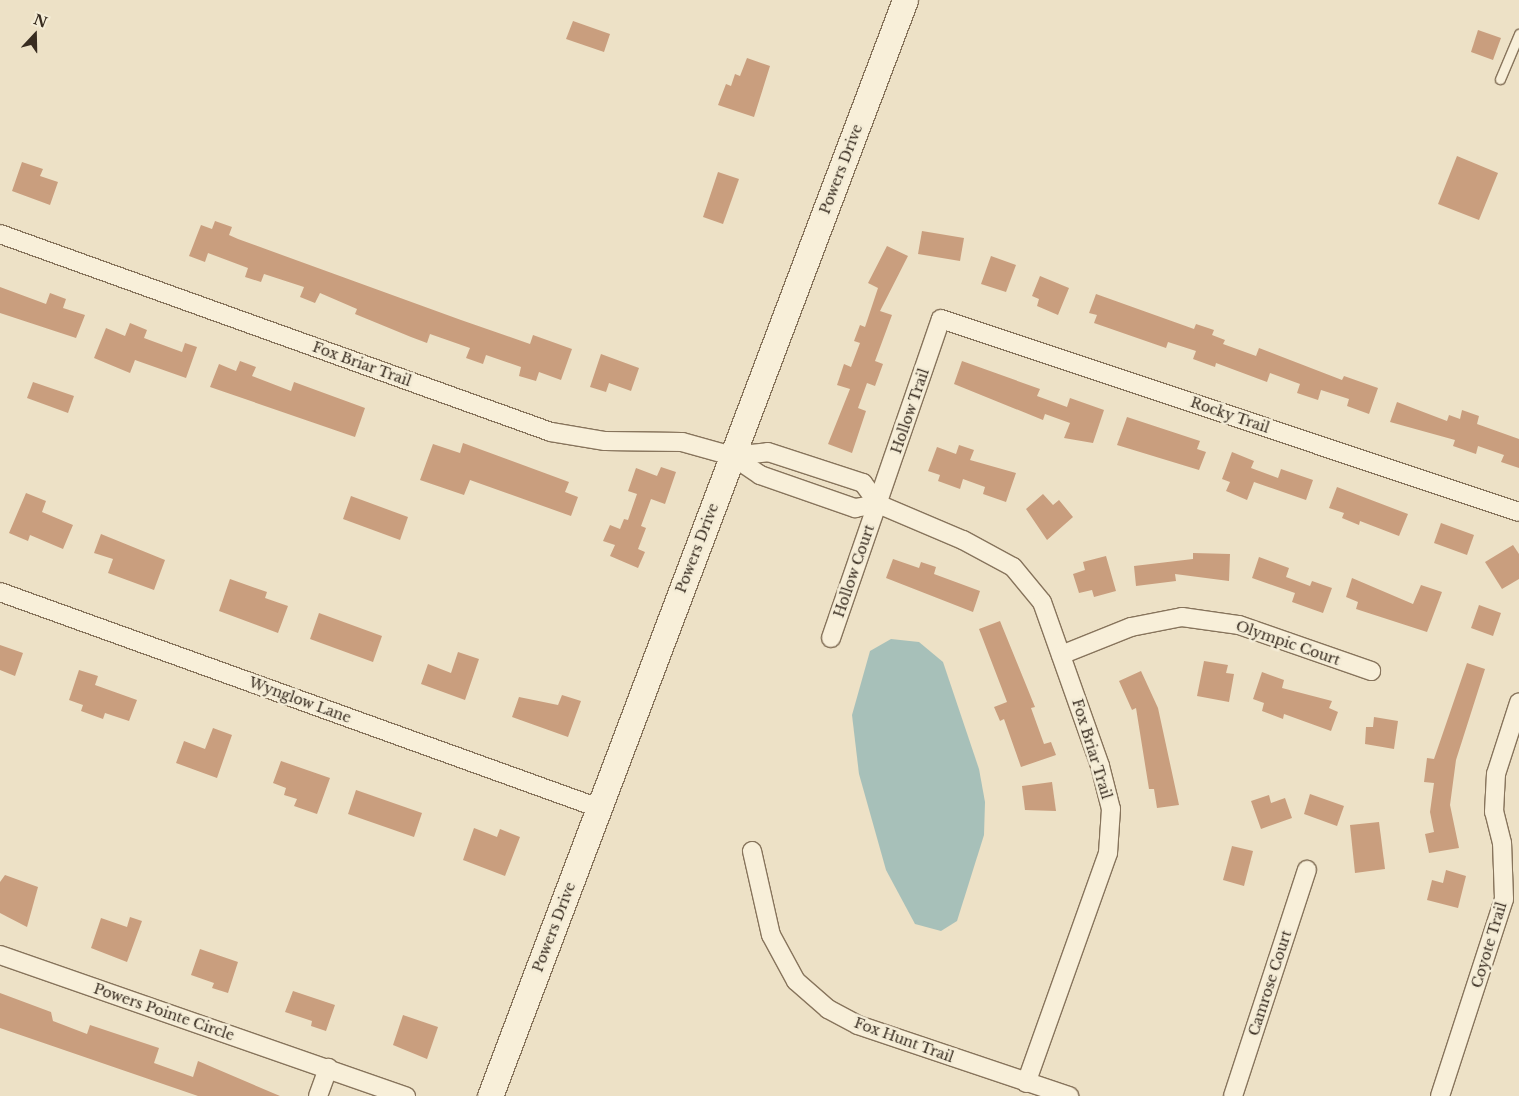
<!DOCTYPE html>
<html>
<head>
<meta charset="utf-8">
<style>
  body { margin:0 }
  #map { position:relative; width:1519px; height:1096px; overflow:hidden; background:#ede1c6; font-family:"Libre Baskerville",serif }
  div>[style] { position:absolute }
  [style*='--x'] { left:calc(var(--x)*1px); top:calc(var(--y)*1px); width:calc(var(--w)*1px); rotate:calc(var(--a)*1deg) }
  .water>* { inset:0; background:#a7c0b9 }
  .building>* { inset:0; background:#c99e7e }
  .roads { filter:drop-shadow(1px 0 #87745c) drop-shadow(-1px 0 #87745c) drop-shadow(0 1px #87745c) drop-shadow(0 -1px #87745c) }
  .lane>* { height:9px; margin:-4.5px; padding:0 4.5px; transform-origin:4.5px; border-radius:4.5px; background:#f8efd9 }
  .street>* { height:18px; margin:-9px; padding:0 9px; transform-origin:9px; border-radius:9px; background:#f8efd9 }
  .secondary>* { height:25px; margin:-12.5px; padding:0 12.5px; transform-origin:12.5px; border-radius:12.5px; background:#f8efd9 }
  span { translate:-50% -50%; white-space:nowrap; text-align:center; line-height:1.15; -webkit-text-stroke:5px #f4ecd6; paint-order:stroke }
  .street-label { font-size:14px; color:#382c20 }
  .north { position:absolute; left:10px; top:10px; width:50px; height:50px; -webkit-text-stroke:4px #f4ecd6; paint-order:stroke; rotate:21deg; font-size:14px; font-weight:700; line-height:20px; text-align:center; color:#382c20 }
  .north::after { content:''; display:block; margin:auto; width:18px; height:22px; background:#382c20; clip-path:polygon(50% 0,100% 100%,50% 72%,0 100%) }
</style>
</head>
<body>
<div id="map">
  <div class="water">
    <div style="clip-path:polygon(891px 639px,919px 642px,943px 662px,979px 769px,985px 802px,984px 835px,957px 921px,941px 931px,915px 924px,886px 870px,859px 774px,852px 715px,870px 651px)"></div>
  </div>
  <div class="building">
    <div style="clip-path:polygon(573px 21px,610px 34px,604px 52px,566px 39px)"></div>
    <div style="clip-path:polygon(1478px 30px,1501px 38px,1493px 60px,1471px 52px)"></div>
    <div style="clip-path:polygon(747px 58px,770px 66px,754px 117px,718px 105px,726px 84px,731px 86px,735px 74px,740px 76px)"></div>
    <div style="clip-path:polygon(1457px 156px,1498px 173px,1479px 220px,1438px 204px)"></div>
    <div style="clip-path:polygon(22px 162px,43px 169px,40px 176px,58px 182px,50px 205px,12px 191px)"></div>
    <div style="clip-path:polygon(718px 172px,739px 179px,723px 224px,703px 217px)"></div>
    <div style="clip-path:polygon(215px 221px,232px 227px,229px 235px,238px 239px,461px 320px,530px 344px,533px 335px,572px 349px,561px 380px,539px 372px,536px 381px,519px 376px,521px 367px,486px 355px,483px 364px,466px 358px,470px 348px,430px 334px,427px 343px,411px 337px,355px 314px,357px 309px,320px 293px,315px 303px,300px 297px,304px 287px,264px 274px,261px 282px,245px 277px,248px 268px,208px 253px,205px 262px,189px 256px,201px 225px,212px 229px)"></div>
    <div style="clip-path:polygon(922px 231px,964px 238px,960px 261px,918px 254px)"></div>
    <div style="clip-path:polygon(887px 246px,908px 256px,880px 311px,892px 315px,875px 361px,883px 364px,875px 386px,867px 383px,858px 408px,866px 411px,852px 453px,828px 444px,850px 389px,837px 385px,844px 364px,851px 367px,860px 343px,854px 341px,860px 325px,865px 327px,878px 288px,868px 283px)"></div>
    <div style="clip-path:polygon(991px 256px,1016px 265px,1006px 292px,981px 284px)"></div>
    <div style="clip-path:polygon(1040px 276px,1069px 288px,1058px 315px,1037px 306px,1039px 299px,1032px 296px)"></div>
    <div style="clip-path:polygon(0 287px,46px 304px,50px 293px,66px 299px,63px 308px,85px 315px,76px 338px,0 313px)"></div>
    <div style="clip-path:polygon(1096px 294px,1194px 329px,1196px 324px,1214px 330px,1212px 335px,1225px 340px,1223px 344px,1256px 356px,1259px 348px,1342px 380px,1344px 376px,1378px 388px,1369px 414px,1347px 406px,1349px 399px,1321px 390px,1318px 400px,1297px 393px,1300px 384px,1270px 373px,1267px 382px,1216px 363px,1215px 367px,1193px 359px,1196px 351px,1168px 342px,1166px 348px,1094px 323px,1097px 315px,1089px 313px)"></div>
    <div style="clip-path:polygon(130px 323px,147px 330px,144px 338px,182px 352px,185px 343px,197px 347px,186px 378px,135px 360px,130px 373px,94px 358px,106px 328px,125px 336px)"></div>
    <div style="clip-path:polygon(601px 354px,639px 368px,631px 391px,609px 383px,606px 392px,590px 387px)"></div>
    <div style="clip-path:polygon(240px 361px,256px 367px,252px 376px,291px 391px,294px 382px,365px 408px,355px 437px,210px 387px,219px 364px,236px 371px)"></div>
    <div style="clip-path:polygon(962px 361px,1040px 389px,1037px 396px,1067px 407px,1070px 398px,1104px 410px,1093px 443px,1064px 438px,1070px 423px,1045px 414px,1043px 420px,954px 384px)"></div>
    <div style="clip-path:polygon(33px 382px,74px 396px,68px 413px,27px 398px)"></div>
    <div style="clip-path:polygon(1397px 402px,1447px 421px,1449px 415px,1460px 419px,1462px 410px,1479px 416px,1477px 424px,1519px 439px,1519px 468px,1501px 462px,1504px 455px,1478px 446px,1476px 454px,1453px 446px,1455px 440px,1390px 422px)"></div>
    <div style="clip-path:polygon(1127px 417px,1200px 441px,1197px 449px,1206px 452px,1199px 470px,1117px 445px)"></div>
    <div style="clip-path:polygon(463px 443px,569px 482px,565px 492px,578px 497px,571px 516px,470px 480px,464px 495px,420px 480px,433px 444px,460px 453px)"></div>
    <div style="clip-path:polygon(959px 445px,974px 450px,970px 460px,1016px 473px,1006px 502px,983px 494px,985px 487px,963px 479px,960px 489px,938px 481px,940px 475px,928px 471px,937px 447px,956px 454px)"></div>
    <div style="clip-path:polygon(1232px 452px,1254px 461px,1251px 468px,1278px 478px,1281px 469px,1313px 480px,1306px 500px,1254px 482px,1247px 500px,1226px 491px,1230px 482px,1222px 479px)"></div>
    <div style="clip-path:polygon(661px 467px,676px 472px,665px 504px,651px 499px,641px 526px,646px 528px,638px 549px,645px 552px,638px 568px,610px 556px,615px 545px,603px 541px,610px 525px,620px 529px,624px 519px,628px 520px,637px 494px,628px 491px,636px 468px,657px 476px)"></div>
    <div style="clip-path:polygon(1337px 487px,1408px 514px,1399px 536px,1360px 521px,1359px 525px,1342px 518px,1344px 513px,1329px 508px)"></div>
    <div style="clip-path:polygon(26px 493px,46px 501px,42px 512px,73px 525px,63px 549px,30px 535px,28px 541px,9px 533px)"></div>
    <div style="clip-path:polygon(1043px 494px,1053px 505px,1059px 500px,1073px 517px,1047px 540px,1026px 509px)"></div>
    <div style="clip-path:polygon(351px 496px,408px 517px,400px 540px,343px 519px)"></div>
    <div style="clip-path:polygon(1441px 523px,1474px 535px,1467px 555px,1434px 543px)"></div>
    <div style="clip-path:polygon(101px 534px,165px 560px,154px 590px,108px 573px,113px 559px,94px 553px)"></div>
    <div style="clip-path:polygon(1513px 545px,1519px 554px,1519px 579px,1502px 589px,1485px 562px)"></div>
    <div style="clip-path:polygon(1193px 553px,1230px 554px,1229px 581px,1175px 574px,1176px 581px,1136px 586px,1134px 566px,1193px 559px)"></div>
    <div style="clip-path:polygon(1106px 556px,1116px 591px,1094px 597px,1092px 590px,1079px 593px,1073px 574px,1085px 570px,1083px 562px)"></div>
    <div style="clip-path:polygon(1259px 557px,1289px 568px,1286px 577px,1310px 586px,1312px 581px,1332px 588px,1323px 613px,1292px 602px,1295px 593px,1252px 578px)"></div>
    <div style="clip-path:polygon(893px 559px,919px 568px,921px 562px,936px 567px,934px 574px,980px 591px,973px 612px,886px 578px)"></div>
    <div style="clip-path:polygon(1352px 578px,1413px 604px,1421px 585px,1442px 592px,1427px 632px,1356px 609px,1358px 602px,1346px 597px)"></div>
    <div style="clip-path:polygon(230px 579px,267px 592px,265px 598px,288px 606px,278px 633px,219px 611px)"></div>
    <div style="clip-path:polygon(1479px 605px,1501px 613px,1493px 636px,1471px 628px)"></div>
    <div style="clip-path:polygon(319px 613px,382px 636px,373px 662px,310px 639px)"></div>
    <div style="clip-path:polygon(1000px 621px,1035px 707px,1031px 708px,1044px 744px,1051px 742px,1056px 755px,1021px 767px,1004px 719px,1000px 721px,994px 707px,1007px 702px,979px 629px)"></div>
    <div style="clip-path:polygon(0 645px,23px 653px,15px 676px,0 670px)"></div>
    <div style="clip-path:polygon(458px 652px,479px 659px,465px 700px,421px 684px,428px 664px,451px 673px)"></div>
    <div style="clip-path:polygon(1204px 661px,1228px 665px,1226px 673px,1234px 674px,1229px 702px,1197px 696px)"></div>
    <div style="clip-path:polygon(1467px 663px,1485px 669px,1456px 760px,1450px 805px,1459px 848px,1429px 853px,1425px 834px,1434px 832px,1430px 812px,1434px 783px,1424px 782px,1427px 758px,1434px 759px)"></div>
    <div style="clip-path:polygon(79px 670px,98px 676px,95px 685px,137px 700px,129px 721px,105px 713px,103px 719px,81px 711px,83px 705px,69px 700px)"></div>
    <div style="clip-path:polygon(1141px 671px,1158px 708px,1179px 805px,1157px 808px,1154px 789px,1149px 789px,1136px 708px,1132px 710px,1119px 681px)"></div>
    <div style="clip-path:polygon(1262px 672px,1284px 680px,1282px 688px,1332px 701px,1329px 708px,1338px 712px,1331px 731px,1284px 714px,1283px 719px,1262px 711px,1264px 703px,1253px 699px)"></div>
    <div style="clip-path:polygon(562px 695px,581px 701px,568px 737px,512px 717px,519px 697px,558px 705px)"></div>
    <div style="clip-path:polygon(1374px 717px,1398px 721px,1394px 749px,1365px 744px,1366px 727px,1373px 727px)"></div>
    <div style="clip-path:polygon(213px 728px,232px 735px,217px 778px,176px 763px,184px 741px,205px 749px)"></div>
    <div style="clip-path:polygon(281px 761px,330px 778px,317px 814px,294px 806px,297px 799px,284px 795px,286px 788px,273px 783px)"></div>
    <div style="clip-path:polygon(1052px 782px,1056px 811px,1025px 810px,1022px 786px)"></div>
    <div style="clip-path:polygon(356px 790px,422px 813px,414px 837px,348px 814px)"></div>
    <div style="clip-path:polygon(1310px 794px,1344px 806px,1337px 826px,1304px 814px)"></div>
    <div style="clip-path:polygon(1269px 795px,1271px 803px,1285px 798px,1292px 818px,1261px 829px,1251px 801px)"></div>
    <div style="clip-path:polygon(1379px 822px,1385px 869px,1355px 873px,1350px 825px)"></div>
    <div style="clip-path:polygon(474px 828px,497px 837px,500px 829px,520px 837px,505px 876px,463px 860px)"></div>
    <div style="clip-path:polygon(1232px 846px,1253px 851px,1244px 886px,1223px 880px)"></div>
    <div style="clip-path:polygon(1446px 870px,1466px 876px,1458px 908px,1427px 900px,1432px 880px,1443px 883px)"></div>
    <div style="clip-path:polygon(5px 875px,38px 887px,27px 927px,0 913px,0 882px)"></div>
    <div style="clip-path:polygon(130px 917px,142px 921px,127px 962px,91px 948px,101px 918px,127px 927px)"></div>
    <div style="clip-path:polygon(200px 949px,238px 962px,228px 993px,212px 988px,214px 983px,191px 975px)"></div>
    <div style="clip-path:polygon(293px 991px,335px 1005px,326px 1031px,311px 1026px,312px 1021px,285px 1012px)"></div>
    <div style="clip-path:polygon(0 993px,51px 1012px,53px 1021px,87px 1034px,90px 1025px,159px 1048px,154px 1063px,193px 1077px,198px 1061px,280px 1096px,198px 1096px,0 1028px)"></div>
    <div style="clip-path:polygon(403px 1015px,438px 1027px,427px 1059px,393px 1045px)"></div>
  </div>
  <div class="roads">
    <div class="lane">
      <div style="--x:1500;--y:79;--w:49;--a:-67.1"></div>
    </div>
    <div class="street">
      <div style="--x:0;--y:234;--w:585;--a:19.77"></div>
      <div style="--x:551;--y:432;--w:55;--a:9.5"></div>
      <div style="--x:605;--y:441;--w:77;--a:0.7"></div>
      <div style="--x:682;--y:442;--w:52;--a:15.6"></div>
      <div style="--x:732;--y:456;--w:34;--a:34"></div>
      <div style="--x:760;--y:475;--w:101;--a:19.2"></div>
      <div style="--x:855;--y:508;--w:23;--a:-10"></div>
      <div style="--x:732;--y:456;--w:36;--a:-6"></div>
      <div style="--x:768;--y:452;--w:100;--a:18.1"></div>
      <div style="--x:863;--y:483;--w:26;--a:54"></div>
      <div style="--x:878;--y:504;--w:92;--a:23"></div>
      <div style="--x:963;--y:540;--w:57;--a:28.4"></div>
      <div style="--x:1013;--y:567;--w:45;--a:50.4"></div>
      <div style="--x:1042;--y:602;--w:174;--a:70.5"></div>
      <div style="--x:1100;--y:766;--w:44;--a:75.7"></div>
      <div style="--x:1111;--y:809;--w:44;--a:93.9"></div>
      <div style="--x:1108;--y:853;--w:244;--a:109.6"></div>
      <div style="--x:0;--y:592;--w:637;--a:19.83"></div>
      <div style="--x:831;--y:638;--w:337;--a:-71"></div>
      <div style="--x:941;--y:319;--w:609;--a:18.46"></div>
      <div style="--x:1061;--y:655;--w:75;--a:-21.8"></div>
      <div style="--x:1131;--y:627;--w:52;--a:-11.1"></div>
      <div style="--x:1182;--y:617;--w:58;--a:8"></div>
      <div style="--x:1239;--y:625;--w:140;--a:19.2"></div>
      <div style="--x:752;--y:851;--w:86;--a:77.3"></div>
      <div style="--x:771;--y:935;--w:52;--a:61.5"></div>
      <div style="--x:796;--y:981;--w:43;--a:41.2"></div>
      <div style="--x:828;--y:1009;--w:34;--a:28"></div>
      <div style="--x:858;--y:1025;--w:223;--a:18.6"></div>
      <div style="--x:0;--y:955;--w:430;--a:19.2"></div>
      <div style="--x:318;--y:1096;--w:30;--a:-70"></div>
      <div style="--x:1233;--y:1096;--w:238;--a:-71.9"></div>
      <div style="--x:1440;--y:1096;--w:207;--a:-72"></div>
      <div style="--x:1504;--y:899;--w:56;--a:-92"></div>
      <div style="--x:1502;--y:843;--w:32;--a:-104"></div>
      <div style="--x:1494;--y:812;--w:38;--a:-87"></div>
      <div style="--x:1496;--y:774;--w:75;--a:-72.1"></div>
    </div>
    <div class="secondary">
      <div style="--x:490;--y:1096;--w:1172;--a:-69.26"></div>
    </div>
  </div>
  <div class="street-label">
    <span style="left:841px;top:169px;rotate:-69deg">Powers Drive</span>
    <span style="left:362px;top:364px;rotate:20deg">Fox Briar Trail</span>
    <span style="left:910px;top:411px;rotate:-71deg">Hollow Trail</span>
    <span style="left:1230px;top:415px;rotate:19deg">Rocky Trail</span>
    <span style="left:697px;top:548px;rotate:-69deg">Powers Drive</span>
    <span style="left:854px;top:571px;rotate:-71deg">Hollow Court</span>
    <span style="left:1288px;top:643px;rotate:19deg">Olympic Court</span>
    <span style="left:300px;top:700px;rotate:20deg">Wynglow Lane</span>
    <span style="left:1092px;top:749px;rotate:73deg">Fox Briar Trail</span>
    <span style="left:554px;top:927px;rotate:-69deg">Powers Drive</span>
    <span style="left:1489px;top:945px;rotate:-73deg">Coyote Trail</span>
    <span style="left:1270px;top:983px;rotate:-72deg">Camrose Court</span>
    <span style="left:164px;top:1012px;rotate:19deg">Powers Pointe Circle</span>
    <span style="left:904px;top:1040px;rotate:20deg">Fox Hunt Trail</span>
  </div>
  <div class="north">N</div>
</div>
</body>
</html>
